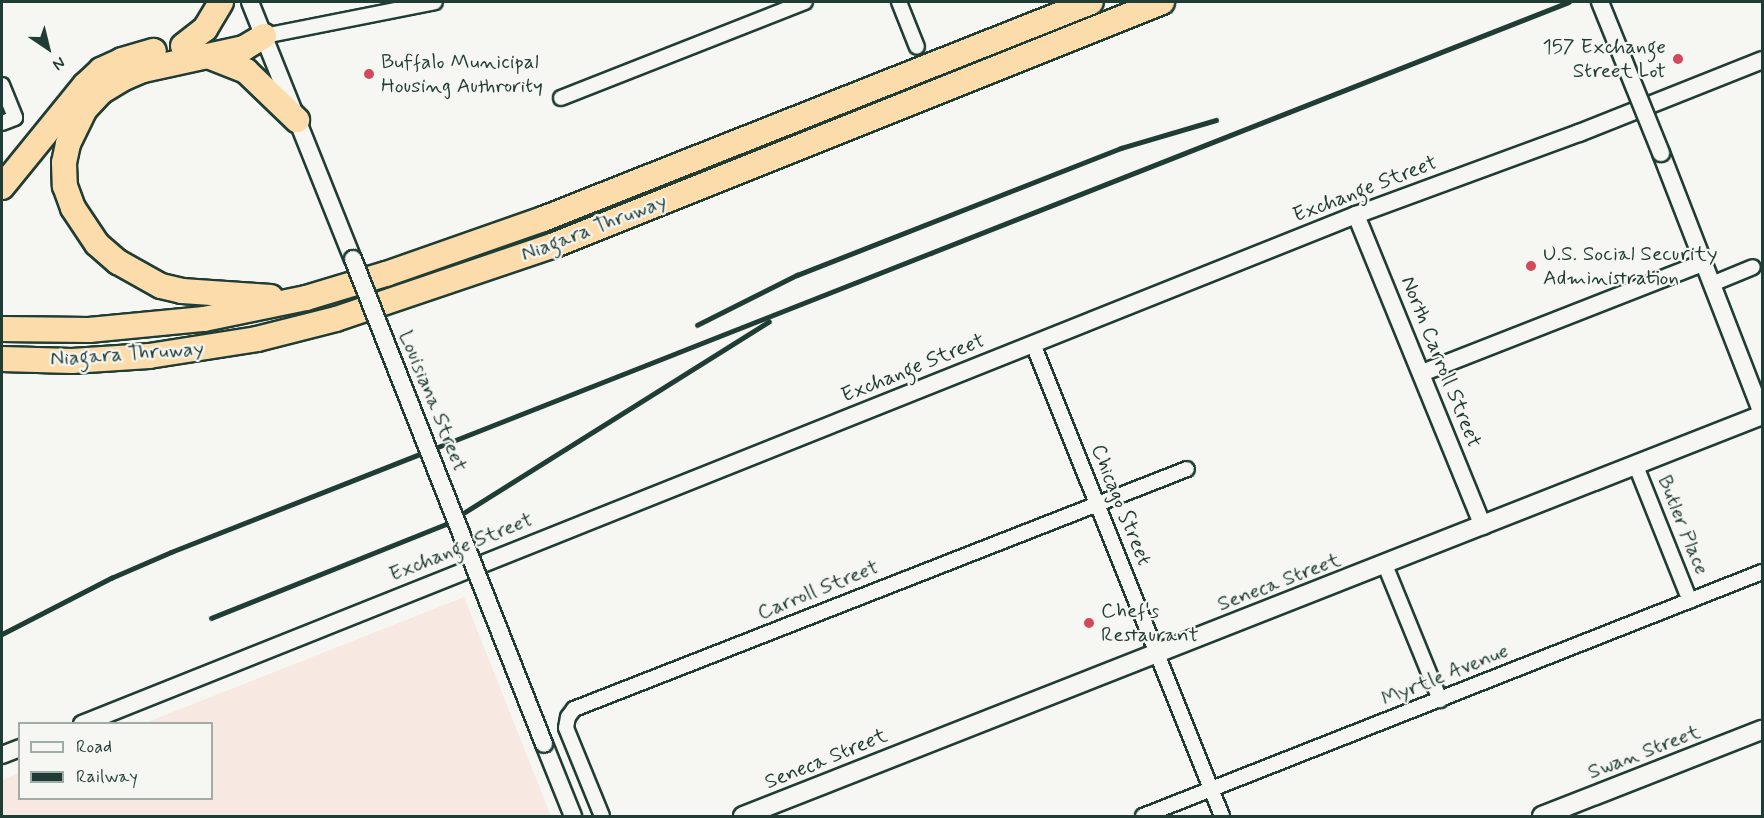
<!DOCTYPE html>
<html>
<head>
<meta charset="utf-8">
<style>
  body { margin:0 }
  #map { position:relative; width:1764px; height:818px; overflow:hidden; background:#f6f6f2; font-family:Mynerve,sans-serif }
  div>[style] { position:absolute }
  [style*='--x'] { left:calc(var(--x)*1px); top:calc(var(--y)*1px); width:calc(var(--w)*1px); rotate:calc(var(--a)*1deg) }
  .built>* { inset:0; background:#f7e9e2 }
  .roads { filter:drop-shadow(2px 0 #1f3d34) drop-shadow(-2px 0 #1f3d34) drop-shadow(0 2px #1f3d34) drop-shadow(0 -2px #1f3d34) }
  .minor>* { height:14px; margin:-7px; padding:0 7px; transform-origin:7px; border-radius:7px; background:#f6f6f2 }
  .tertiary>* { height:16px; margin:-8px; padding:0 8px; transform-origin:8px; border-radius:8px; background:#f6f6f2 }
  .secondary>* { height:18px; margin:-9px; padding:0 9px; transform-origin:9px; border-radius:9px; background:#f6f6f2 }
  .motorway>* { height:24px; margin:-12px; padding:0 12px; transform-origin:12px; border-radius:12px; background:#fddcac }
  .rail>* { height:4.5px; margin:-2.25px; padding:0 2.25px; transform-origin:2.25px; border-radius:2.25px; background:#1f3d34 }
  .bridges { filter:drop-shadow(2px 0 #1f3d34) drop-shadow(-2px 0 #1f3d34) drop-shadow(0 2px #1f3d34) drop-shadow(0 -2px #1f3d34) }
  .tertiary-bridge>* { height:16px; margin:-8px; padding:0 8px; transform-origin:8px; border-radius:8px; background:#f6f6f2 }
  .dots>* { width:16px; height:16px; translate:-50% -50%; box-sizing:border-box; border:3px solid #f6f6f2; border-radius:50% }
  span { translate:-50% -50%; white-space:nowrap; text-align:center; line-height:1.15; -webkit-text-stroke:4.5px #f6f6f2; paint-order:stroke }
  .poi-label { font-size:21px; color:#1f3d34 }
  .right { translate:-100% -50%; text-align:right }
  .left { translate:0 -50%; text-align:left }
  .street-label { font-size:21px; color:#1f3d34 }
  .frame { position:absolute; inset:0; border:3px solid #1f3d34; pointer-events:none }
  .legend { position:absolute; left:18px; top:722px; width:195px; height:78px; box-sizing:border-box; background:#f6f6f2; border:2px solid #a0aca6; margin:0; padding:8px 10px; list-style:none; font-size:18px; color:#1f3d34 }
  .legend li { display:flex; align-items:center; gap:12px; height:30px }
  .legend b { width:30px; border:2px solid #a0aca6 }
  .north { position:absolute; left:18px; top:18px; width:60px; height:60px; -webkit-text-stroke:4px #f6f6f2; paint-order:stroke; rotate:145deg; font-size:16px; font-weight:700; line-height:24px; text-align:center; color:#1f3d34 }
  .north::after { content:''; display:block; margin:auto; width:21px; height:27px; background:#1f3d34; clip-path:polygon(50% 0,100% 100%,50% 72%,0 100%) }
</style>
</head>
<body>
<div id="map">
  <div class="built">
    <div style="clip-path:polygon(464px 597px,551px 816px,2px 816px,2px 780px,19px 773px,20px 798px,212px 798px,212px 724px,145px 723px)"></div>
  </div>
  <div class="roads">
    <div class="minor">
      <div style="--x:899;--y:2;--w:48;--a:68.2"></div>
      <div style="--x:264;--y:36;--w:174;--a:-11.2"></div>
      <div style="--x:2;--y:85;--w:35;--a:68"></div>
      <div style="--x:15;--y:118;--w:14;--a:159"></div>
      <div style="--x:561;--y:98;--w:262;--a:-21.5"></div>
      <div style="--x:1712;--y:284;--w:44;--a:-22.5"></div>
      <div style="--x:1033;--y:344;--w:508;--a:68.18"></div>
      <div style="--x:1636;--y:466;--w:145;--a:68.2"></div>
      <div style="--x:1385;--y:565;--w:146;--a:67.8"></div>
      <div style="--x:602;--y:816;--w:95;--a:-112.2"></div>
      <div style="--x:566;--y:728;--w:11;--a:-80"></div>
      <div style="--x:568;--y:717;--w:10;--a:-53"></div>
      <div style="--x:574;--y:709;--w:658;--a:-21.38"></div>
      <div style="--x:1143;--y:816;--w:665;--a:-21.51"></div>
    </div>
    <div class="tertiary">
      <div style="--x:250;--y:2;--w:277;--a:68.2"></div>
      <div style="--x:1661;--y:153;--w:279;--a:68.8"></div>
      <div style="--x:1356;--y:215;--w:336;--a:67.8"></div>
      <div style="--x:1422;--y:373;--w:302;--a:-21.4"></div>
      <div style="--x:82;--y:724;--w:1372;--a:-21.78"></div>
      <div style="--x:1356;--y:215;--w:238;--a:-20.2"></div>
      <div style="--x:1579;--y:133;--w:197;--a:-21.7"></div>
      <div style="--x:544;--y:744;--w:78;--a:68.1"></div>
      <div style="--x:2;--y:755;--w:19;--a:-21"></div>
    </div>
    <div class="secondary">
      <div style="--x:743;--y:816;--w:1095;--a:-21.48"></div>
      <div style="--x:1542;--y:816;--w:236;--a:-21.4"></div>
    </div>
    <div class="motorway">
      <div style="--x:264;--y:36;--w:23;--a:149"></div>
      <div style="--x:244;--y:48;--w:103;--a:167.7"></div>
      <div style="--x:143;--y:70;--w:21;--a:157"></div>
      <div style="--x:124;--y:78;--w:27;--a:149"></div>
      <div style="--x:101;--y:92;--w:23;--a:133"></div>
      <div style="--x:85;--y:109;--w:39;--a:116"></div>
      <div style="--x:68;--y:144;--w:19;--a:102"></div>
      <div style="--x:64;--y:163;--w:23;--a:88"></div>
      <div style="--x:65;--y:186;--w:23;--a:70"></div>
      <div style="--x:73;--y:208;--w:43;--a:56.3"></div>
      <div style="--x:97;--y:244;--w:28;--a:41"></div>
      <div style="--x:118;--y:262;--w:49;--a:29.2"></div>
      <div style="--x:161;--y:286;--w:22;--a:13"></div>
      <div style="--x:182;--y:291;--w:89;--a:3.9"></div>
      <div style="--x:183;--y:46;--w:28;--a:-38"></div>
      <div style="--x:205;--y:29;--w:31;--a:-59"></div>
      <div style="--x:208;--y:56;--w:41;--a:21.5"></div>
      <div style="--x:246;--y:71;--w:71;--a:43.9"></div>
      <div style="--x:2;--y:187;--w:132;--a:-50.9"></div>
      <div style="--x:85;--y:85;--w:22;--a:-43"></div>
      <div style="--x:101;--y:70;--w:23;--a:-25"></div>
      <div style="--x:122;--y:60;--w:33;--a:-16"></div>
      <div style="--x:2;--y:329;--w:87;--a:0.7"></div>
      <div style="--x:89;--y:330;--w:116;--a:-5.5"></div>
      <div style="--x:204;--y:319;--w:104;--a:-11.6"></div>
      <div style="--x:306;--y:298;--w:84;--a:-16.7"></div>
      <div style="--x:386;--y:274;--w:166;--a:-19.3"></div>
      <div style="--x:543;--y:219;--w:589;--a:-21.6"></div>
      <div style="--x:2;--y:359;--w:70;--a:1.6"></div>
      <div style="--x:72;--y:361;--w:77;--a:-3.7"></div>
      <div style="--x:149;--y:356;--w:109;--a:-8.9"></div>
      <div style="--x:257;--y:339;--w:81;--a:-14.2"></div>
      <div style="--x:336;--y:319;--w:228;--a:-18.7"></div>
      <div style="--x:552;--y:246;--w:657;--a:-21.8"></div>
    </div>
  </div>
  <div class="rail">
    <div style="--x:697;--y:325;--w:112;--a:-26.6"></div>
    <div style="--x:797;--y:275;--w:348;--a:-21.4"></div>
    <div style="--x:1121;--y:148;--w:99;--a:-16.4"></div>
    <div style="--x:211;--y:618;--w:253;--a:-21.8"></div>
    <div style="--x:446;--y:524;--w:381;--a:-32.1"></div>
    <div style="--x:2;--y:634;--w:123;--a:-27.2"></div>
    <div style="--x:111;--y:578;--w:65;--a:-23.4"></div>
    <div style="--x:171;--y:552;--w:1502;--a:-21.48"></div>
  </div>
  <div class="bridges">
    <div class="tertiary-bridge">
      <div style="--x:1600;--y:2;--w:163;--a:68"></div>
      <div style="--x:353;--y:259;--w:521;--a:68.5"></div>
    </div>
  </div>
  <div class="dots">
    <div style="left:1678px;top:59px;background:#d1495b"></div>
    <div style="left:369px;top:74px;background:#d1495b"></div>
    <div style="left:1531px;top:266px;background:#d1495b"></div>
    <div style="left:1089px;top:623px;background:#d1495b"></div>
  </div>
  <div class="poi-label">
    <span class="right" style="left:1666px;top:59px">157 Exchange<br>Street Lot</span>
    <span class="left" style="left:381px;top:74px">Buffalo Municipal<br>Housing Authrority</span>
    <span class="left" style="left:1543px;top:266px">U.S. Social Security<br>Administration</span>
    <span class="left" style="left:1101px;top:623px">Chef's<br>Restaurant</span>
  </div>
  <div class="street-label">
    <span style="left:1365px;top:189px;rotate:-21deg">Exchange Street</span>
    <span style="left:594px;top:228px;rotate:-21deg">Niagara Thruway</span>
    <span style="left:127px;top:354px;rotate:-4deg">Niagara Thruway</span>
    <span style="left:1441px;top:362px;rotate:68deg">North Carroll Street</span>
    <span style="left:913px;top:368px;rotate:-22deg">Exchange Street</span>
    <span style="left:433px;top:401px;rotate:68deg">Louisiana Street</span>
    <span style="left:1121px;top:505px;rotate:68deg">Chicago Street</span>
    <span style="left:1683px;top:525px;rotate:68deg">Butler Place</span>
    <span style="left:461px;top:547px;rotate:-22deg">Exchange Street</span>
    <span style="left:1279px;top:582px;rotate:-21deg">Seneca Street</span>
    <span style="left:818px;top:590px;rotate:-22deg">Carroll Street</span>
    <span style="left:1445px;top:675px;rotate:-22deg">Myrtle Avenue</span>
    <span style="left:1644px;top:752px;rotate:-21deg">Swan Street</span>
    <span style="left:826px;top:759px;rotate:-22deg">Seneca Street</span>
  </div>
  <div class="frame"></div>
  <ul class="legend">
  <li><b style="height:8px;background:#f6f6f2"></b>Road</li>
  <li><b style="height:8px;background:#1f3d34"></b>Railway</li>
  </ul>
  <div class="north">N</div>
</div>
</body>
</html>
